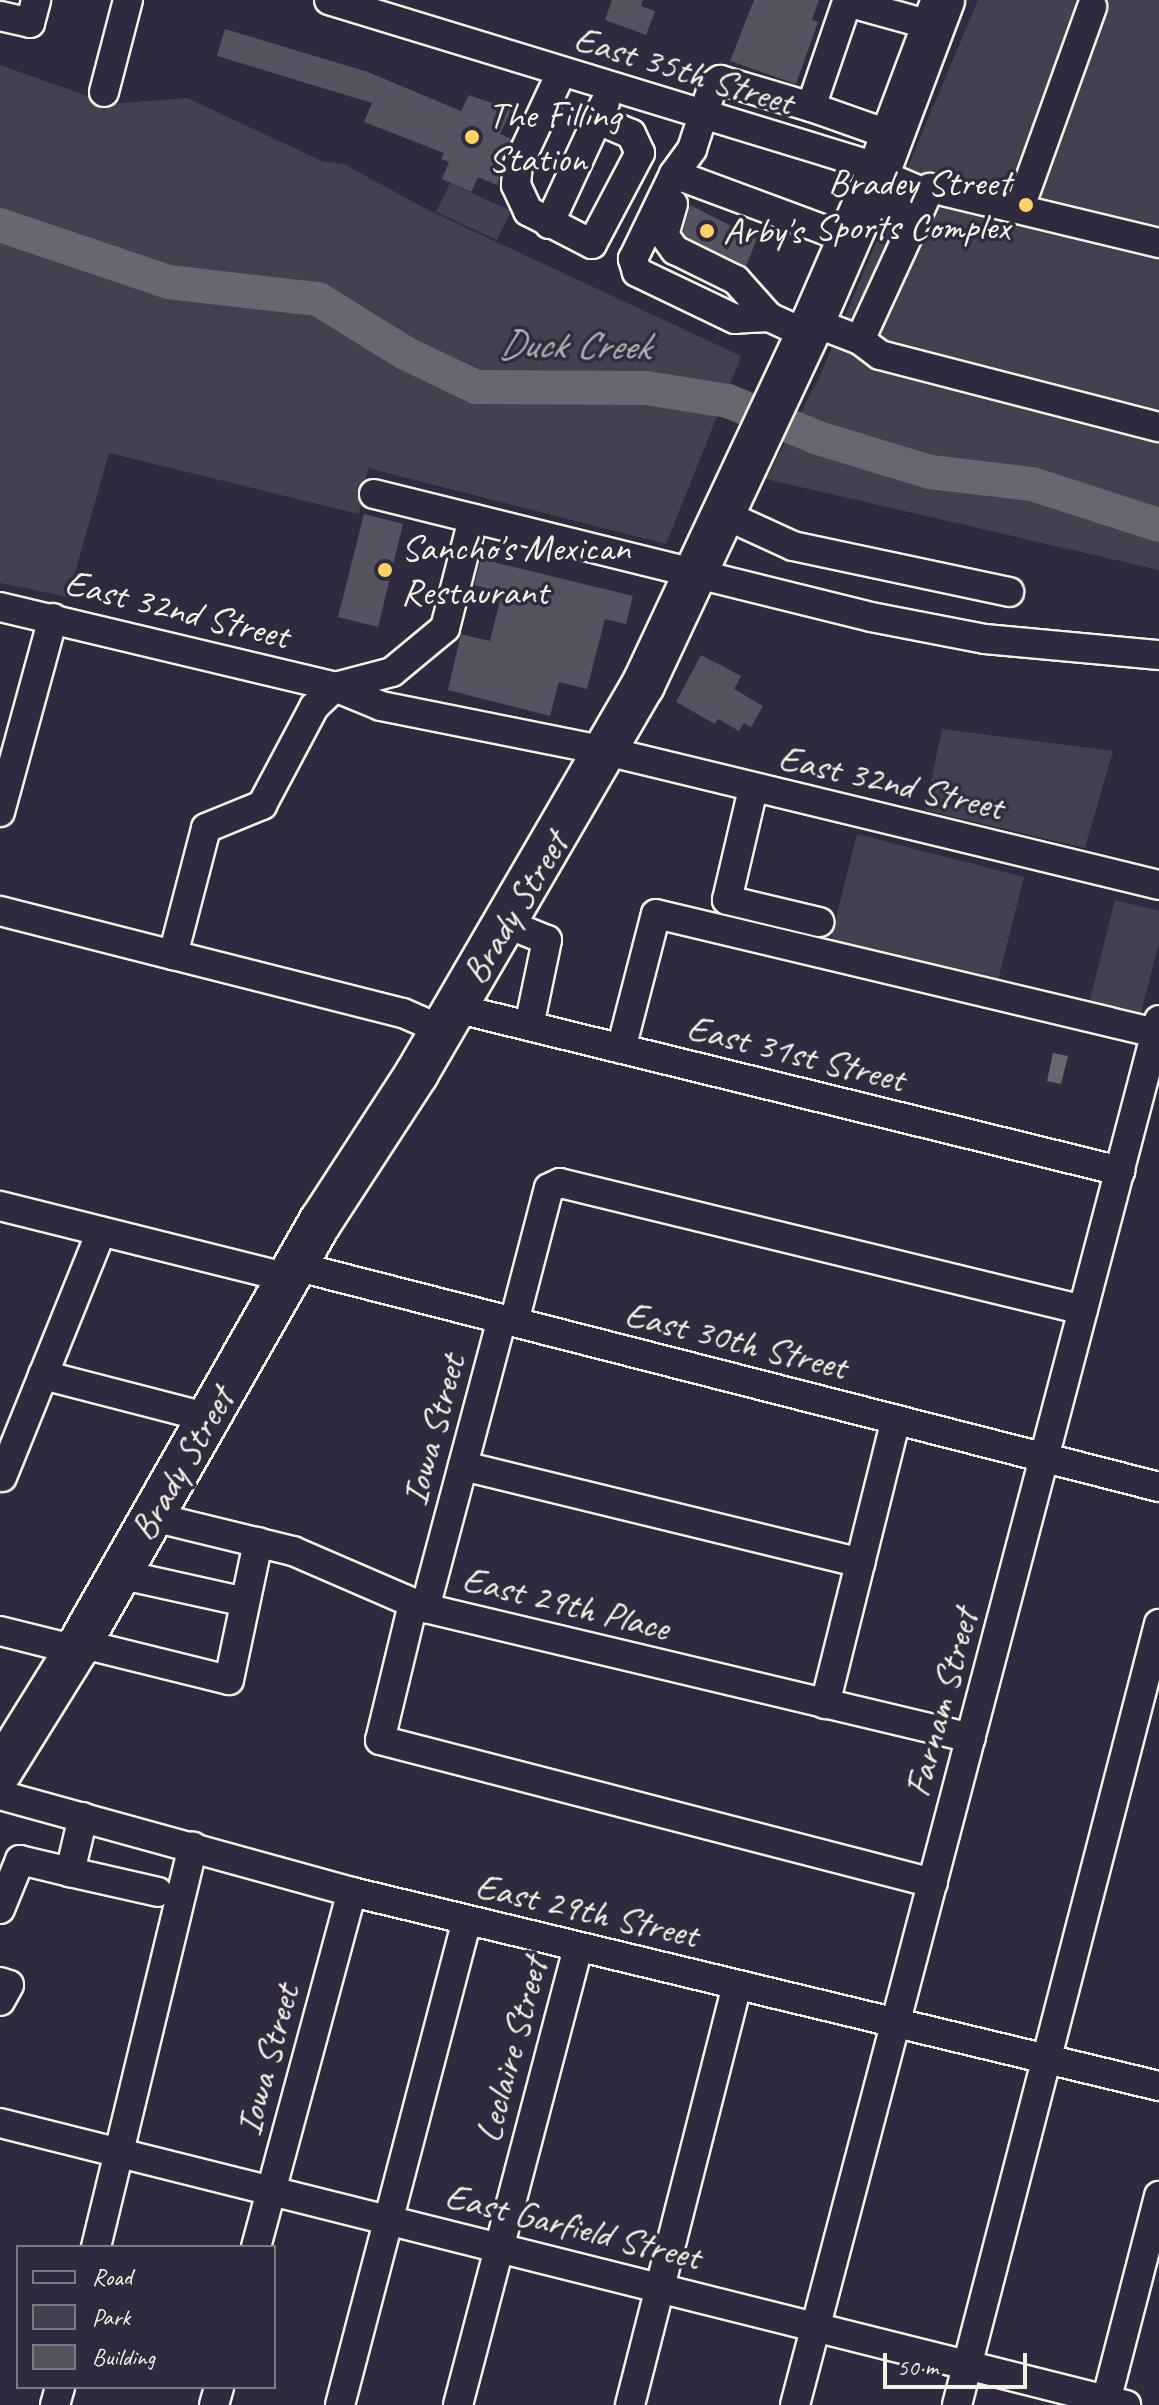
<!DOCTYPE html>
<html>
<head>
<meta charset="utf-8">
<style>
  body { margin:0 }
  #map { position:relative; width:1159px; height:2405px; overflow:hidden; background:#2f2a3d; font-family:Caveat,sans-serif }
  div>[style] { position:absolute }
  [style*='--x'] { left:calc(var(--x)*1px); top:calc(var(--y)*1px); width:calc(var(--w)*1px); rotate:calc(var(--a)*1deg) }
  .green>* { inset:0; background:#454050 }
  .water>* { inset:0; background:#6a6670 }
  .river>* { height:34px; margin:-17px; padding:0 17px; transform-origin:17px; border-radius:17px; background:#6a6670 }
  .building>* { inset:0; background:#56525f }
  .roads { filter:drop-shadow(2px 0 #f4f1e8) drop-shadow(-2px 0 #f4f1e8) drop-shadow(0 2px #f4f1e8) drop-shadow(0 -2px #f4f1e8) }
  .minor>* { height:28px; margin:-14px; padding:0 14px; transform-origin:14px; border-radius:14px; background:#2f2a3d }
  .highway>* { height:42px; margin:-21px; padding:0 21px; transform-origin:21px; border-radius:21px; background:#2f2a3d }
  .dots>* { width:22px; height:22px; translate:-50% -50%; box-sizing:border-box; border:4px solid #2f2a3d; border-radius:50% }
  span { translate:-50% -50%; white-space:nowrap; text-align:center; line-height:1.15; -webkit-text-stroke:7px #2f2a3d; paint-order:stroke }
  .street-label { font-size:38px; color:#f4f1e8 }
  .poi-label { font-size:38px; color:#f4f1e8 }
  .left { translate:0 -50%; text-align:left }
  .right { translate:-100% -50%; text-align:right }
  .water-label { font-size:40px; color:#b6b2b2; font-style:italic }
  .legend { position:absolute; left:16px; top:2245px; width:260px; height:144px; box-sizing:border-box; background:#2f2a3d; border:2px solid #7e7a81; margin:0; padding:10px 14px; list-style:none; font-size:24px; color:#f4f1e8 }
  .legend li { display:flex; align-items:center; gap:16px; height:40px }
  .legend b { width:40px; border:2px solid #7e7a81 }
  .scale { position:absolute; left:883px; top:2353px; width:144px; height:36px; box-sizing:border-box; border:4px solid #f4f1e8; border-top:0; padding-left:10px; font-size:24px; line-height:28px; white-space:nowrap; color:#f4f1e8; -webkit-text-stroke:6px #2f2a3d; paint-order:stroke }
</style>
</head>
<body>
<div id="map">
  <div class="green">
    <div style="clip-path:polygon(978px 0,1159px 0,1159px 570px,766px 479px,819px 378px)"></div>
    <div style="clip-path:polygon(0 65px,110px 104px,187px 98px,322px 161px,344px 164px,428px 210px,741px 356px,666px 544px,368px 468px,359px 514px,109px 453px,68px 597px,0 583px)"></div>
    <div style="clip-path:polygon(450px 183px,511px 211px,497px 240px,436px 212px)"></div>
    <div style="clip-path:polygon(942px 729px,1113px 751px,1085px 848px,925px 810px)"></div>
    <div style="clip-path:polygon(857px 834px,1024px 877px,996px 988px,829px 946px)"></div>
    <div style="clip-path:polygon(1115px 900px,1159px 911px,1159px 943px,1140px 1016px,1089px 1004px)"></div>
  </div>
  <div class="water">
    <div style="clip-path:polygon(1053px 1053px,1068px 1056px,1061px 1084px,1047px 1081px)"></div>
  </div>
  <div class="river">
    <div style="--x:0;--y:225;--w:177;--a:18.7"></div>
    <div style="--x:168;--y:282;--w:151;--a:6.5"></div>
    <div style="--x:318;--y:299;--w:102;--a:31.8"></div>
    <div style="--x:405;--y:353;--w:79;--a:25.6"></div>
    <div style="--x:476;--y:387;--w:170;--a:0.3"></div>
    <div style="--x:646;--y:388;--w:83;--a:9"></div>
    <div style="--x:728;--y:401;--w:97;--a:22.3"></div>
    <div style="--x:818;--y:438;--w:117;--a:16.9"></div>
    <div style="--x:930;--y:472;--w:103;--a:6.7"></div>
    <div style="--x:1032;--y:484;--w:133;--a:17.9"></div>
  </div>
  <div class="building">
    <div style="clip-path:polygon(612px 0,643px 0,641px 6px,655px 11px,646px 35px,605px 20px)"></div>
    <div style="clip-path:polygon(754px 0,819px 0,812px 20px,818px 22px,796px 84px,730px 61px)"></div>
    <div style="clip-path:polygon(225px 29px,368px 72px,461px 111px,469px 95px,511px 110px,500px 134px,512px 139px,497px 185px,478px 177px,471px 192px,442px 179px,449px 162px,441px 159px,444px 153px,364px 122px,372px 103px,217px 56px)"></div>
    <div style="clip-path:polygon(690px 205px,757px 239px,746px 266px,686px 237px,683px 232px)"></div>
    <div style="clip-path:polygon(364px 514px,403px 524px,378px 627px,338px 617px)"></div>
    <div style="clip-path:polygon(481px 559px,633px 596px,626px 624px,605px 619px,587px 689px,559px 682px,550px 716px,448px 690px,461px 634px,490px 641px,502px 592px,474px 585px)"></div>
    <div style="clip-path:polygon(701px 655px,741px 676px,734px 689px,763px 706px,751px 727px,744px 723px,739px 731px,718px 719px,715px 724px,676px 702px)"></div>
  </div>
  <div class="roads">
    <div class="minor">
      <div style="--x:329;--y:0;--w:576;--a:16.96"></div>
      <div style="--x:0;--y:16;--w:31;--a:13"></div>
      <div style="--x:30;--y:23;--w:24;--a:-75"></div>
      <div style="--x:561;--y:73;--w:102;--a:115.1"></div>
      <div style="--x:518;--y:165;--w:20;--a:96"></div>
      <div style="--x:516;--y:185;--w:29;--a:65"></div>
      <div style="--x:528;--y:211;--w:72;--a:27.3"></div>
      <div style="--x:592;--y:244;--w:103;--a:-62.2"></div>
      <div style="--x:640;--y:153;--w:21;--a:-115"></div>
      <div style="--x:631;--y:134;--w:36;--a:-157"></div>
      <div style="--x:104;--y:92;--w:95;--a:-75.4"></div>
      <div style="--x:893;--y:136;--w:87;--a:-160.5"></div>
      <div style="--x:811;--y:107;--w:111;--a:-71.1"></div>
      <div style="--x:847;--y:2;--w:90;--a:15.4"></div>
      <div style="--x:878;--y:173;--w:53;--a:23.2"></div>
      <div style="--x:674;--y:174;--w:187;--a:20.4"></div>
      <div style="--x:868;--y:196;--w:52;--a:26.1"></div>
      <div style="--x:673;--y:204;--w:32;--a:106"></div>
      <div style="--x:664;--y:235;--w:19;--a:54"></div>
      <div style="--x:675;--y:250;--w:68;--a:26.2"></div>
      <div style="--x:736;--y:280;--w:50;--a:48.3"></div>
      <div style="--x:1020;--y:207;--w:213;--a:-70.2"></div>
      <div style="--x:549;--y:224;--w:133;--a:-65.2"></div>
      <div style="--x:813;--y:322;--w:50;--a:21"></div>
      <div style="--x:860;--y:340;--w:25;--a:37"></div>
      <div style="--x:880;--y:355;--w:288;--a:14.5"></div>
      <div style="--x:806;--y:334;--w:41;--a:-155.3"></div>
      <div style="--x:769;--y:317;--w:34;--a:177"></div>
      <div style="--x:735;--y:319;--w:109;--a:-154.4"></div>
      <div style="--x:637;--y:272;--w:14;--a:-107"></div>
      <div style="--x:633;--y:259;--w:94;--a:-64.2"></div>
      <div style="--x:674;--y:174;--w:31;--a:-54"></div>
      <div style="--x:692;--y:149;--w:67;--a:-71.8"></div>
      <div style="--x:713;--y:85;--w:9;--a:-36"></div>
      <div style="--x:720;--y:80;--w:95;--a:16.5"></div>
      <div style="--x:860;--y:340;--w:167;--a:-65.3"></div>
      <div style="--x:930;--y:188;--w:236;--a:13.5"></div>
      <div style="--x:374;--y:494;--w:512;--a:13.9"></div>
      <div style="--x:871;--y:617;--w:116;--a:10.9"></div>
      <div style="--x:985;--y:639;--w:175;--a:5.3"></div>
      <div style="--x:723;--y:514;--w:77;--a:24.6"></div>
      <div style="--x:793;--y:546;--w:221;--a:12"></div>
      <div style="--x:0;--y:607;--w:344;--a:13.4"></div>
      <div style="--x:335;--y:687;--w:50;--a:22.4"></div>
      <div style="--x:381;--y:706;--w:229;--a:11.3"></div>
      <div style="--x:606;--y:751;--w:569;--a:13.62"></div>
      <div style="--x:753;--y:789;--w:114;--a:103.2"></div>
      <div style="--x:727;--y:900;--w:95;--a:13.4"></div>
      <div style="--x:0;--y:812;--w:201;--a:-74.7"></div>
      <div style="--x:0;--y:911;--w:179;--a:14.3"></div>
      <div style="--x:173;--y:955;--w:131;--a:-75.4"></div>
      <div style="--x:206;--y:828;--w:61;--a:-22.3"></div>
      <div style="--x:262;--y:805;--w:111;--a:-62"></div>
      <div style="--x:314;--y:707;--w:29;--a:-44"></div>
      <div style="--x:335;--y:687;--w:59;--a:-14.7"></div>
      <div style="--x:392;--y:672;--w:69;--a:-39.7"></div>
      <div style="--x:445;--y:628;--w:113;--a:-75.6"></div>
      <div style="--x:505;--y:923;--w:45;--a:22"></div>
      <div style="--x:547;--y:940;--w:88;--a:101.8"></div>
      <div style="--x:173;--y:955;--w:237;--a:14.2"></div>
      <div style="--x:403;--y:1013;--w:43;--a:23.6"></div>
      <div style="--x:455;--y:1008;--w:685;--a:13.77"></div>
      <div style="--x:621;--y:1049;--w:139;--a:-75.5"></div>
      <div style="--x:656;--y:914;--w:514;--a:13.39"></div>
      <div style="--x:0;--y:1206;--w:297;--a:14"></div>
      <div style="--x:295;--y:1266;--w:892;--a:14.35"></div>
      <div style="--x:514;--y:1322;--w:138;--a:-75.4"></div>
      <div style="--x:549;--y:1188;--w:12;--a:-24"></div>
      <div style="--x:560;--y:1183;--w:538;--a:13.65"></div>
      <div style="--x:43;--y:1375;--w:171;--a:14.5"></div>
      <div style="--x:463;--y:1466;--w:409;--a:13.7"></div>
      <div style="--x:2;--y:1477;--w:264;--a:-68"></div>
      <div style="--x:153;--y:1517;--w:144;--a:13.7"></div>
      <div style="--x:293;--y:1551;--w:144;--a:23.4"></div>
      <div style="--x:425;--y:1608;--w:561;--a:13.39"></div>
      <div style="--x:119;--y:1574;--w:129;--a:12.5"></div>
      <div style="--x:413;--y:1604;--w:140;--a:103.6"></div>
      <div style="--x:380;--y:1740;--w:571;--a:14.5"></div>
      <div style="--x:425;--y:1608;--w:299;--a:-75.1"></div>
      <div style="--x:0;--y:1631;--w:78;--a:14"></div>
      <div style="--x:79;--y:1643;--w:154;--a:13.9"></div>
      <div style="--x:229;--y:1680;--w:141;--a:-78.1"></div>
      <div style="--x:825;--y:1704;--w:293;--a:-76"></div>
      <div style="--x:0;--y:1795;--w:365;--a:15.4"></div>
      <div style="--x:352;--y:1892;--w:830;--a:13.52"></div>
      <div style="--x:83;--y:1817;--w:57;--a:103.3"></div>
      <div style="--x:70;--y:1872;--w:90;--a:12.8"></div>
      <div style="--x:0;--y:1909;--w:53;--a:-67.8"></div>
      <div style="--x:20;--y:1860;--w:51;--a:13.5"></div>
      <div style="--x:0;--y:1982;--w:9;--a:18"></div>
      <div style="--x:9;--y:1985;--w:18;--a:119"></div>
      <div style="--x:0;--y:2123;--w:1161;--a:14.06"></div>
      <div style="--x:96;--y:2247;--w:412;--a:-76.4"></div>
      <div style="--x:256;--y:2247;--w:368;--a:-74.9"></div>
      <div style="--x:55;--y:2405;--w:19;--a:-74"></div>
      <div style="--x:214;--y:2405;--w:19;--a:-74"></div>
      <div style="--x:340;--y:2405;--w:501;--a:-75.33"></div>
      <div style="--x:458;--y:2405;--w:473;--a:-75.3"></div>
      <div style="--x:630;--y:2405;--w:433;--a:-75.7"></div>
      <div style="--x:795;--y:2405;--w:1432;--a:-75.27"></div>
      <div style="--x:957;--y:2405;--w:807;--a:-75.5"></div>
      <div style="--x:1105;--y:2405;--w:216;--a:-75.5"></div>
    </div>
    <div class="highway">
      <div style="--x:0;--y:1772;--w:144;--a:-58.1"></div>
      <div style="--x:76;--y:1650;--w:494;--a:-60.3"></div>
      <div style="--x:321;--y:1221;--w:176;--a:-57"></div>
      <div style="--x:417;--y:1073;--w:449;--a:-59.8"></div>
      <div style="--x:643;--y:685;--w:401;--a:-64.9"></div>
      <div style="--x:813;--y:322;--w:168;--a:-66.5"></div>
      <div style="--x:880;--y:168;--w:179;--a:-69.4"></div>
    </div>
  </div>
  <div class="dots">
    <div style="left:472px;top:137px;background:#ffd166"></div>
    <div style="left:1026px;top:205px;background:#ffd166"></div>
    <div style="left:707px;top:231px;background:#ffd166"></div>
    <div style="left:385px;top:570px;background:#ffd166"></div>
  </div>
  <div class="street-label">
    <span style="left:684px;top:70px;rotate:17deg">East 35th Street</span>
    <span style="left:177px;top:609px;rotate:14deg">East 32nd Street</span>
    <span style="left:891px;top:782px;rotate:13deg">East 32nd Street</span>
    <span style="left:515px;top:908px;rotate:-59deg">Brady Street</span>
    <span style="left:796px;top:1053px;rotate:14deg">East 31st Street</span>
    <span style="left:736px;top:1340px;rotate:14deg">East 30th Street</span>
    <span style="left:433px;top:1430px;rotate:-75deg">Iowa Street</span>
    <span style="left:182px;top:1464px;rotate:-60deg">Brady Street</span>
    <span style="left:566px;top:1603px;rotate:14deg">East 29th Place</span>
    <span style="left:941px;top:1703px;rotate:-75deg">Farnam Street</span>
    <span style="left:587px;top:1910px;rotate:13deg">East 29th Street</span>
    <span style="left:511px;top:2050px;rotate:-75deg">Leclaire Street</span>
    <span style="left:267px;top:2060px;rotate:-75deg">Iowa Street</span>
    <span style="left:573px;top:2226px;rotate:14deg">East Garfield Street</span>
  </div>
  <div class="poi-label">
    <span class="left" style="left:488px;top:137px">The Filling<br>Station</span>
    <span class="right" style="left:1010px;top:205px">Bradey Street<br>Sports Complex</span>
    <span class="left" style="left:723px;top:231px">Arby's</span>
    <span class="left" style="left:401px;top:570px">Sancho's Mexican<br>Restaurant</span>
  </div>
  <div class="water-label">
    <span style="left:574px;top:345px;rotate:1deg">Duck Creek</span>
  </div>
  <ul class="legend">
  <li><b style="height:10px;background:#2f2a3d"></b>Road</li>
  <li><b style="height:22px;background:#454050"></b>Park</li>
  <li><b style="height:22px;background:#56525f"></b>Building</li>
  </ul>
  <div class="scale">50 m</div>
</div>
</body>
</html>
